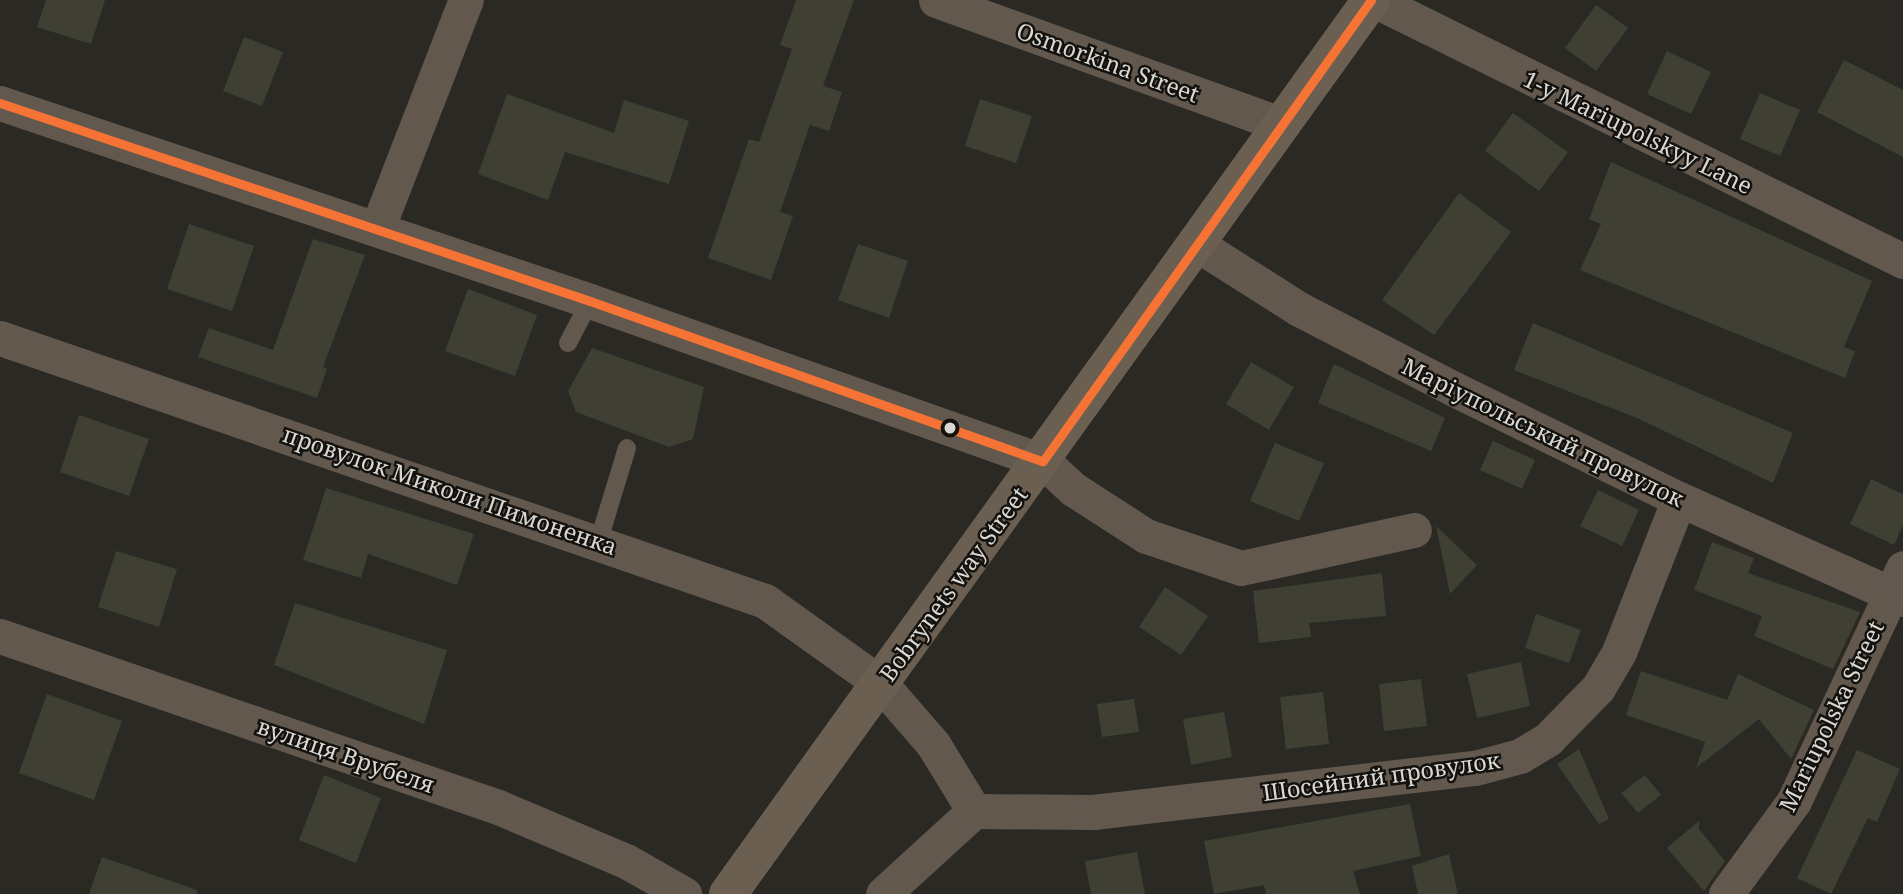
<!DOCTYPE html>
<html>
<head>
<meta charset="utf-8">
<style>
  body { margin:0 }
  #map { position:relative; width:1903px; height:894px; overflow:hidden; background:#2a2923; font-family:"Noto Serif",serif }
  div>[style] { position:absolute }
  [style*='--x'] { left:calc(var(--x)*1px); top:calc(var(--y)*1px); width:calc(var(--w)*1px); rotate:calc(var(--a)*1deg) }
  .building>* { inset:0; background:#3f4033 }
  .lane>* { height:18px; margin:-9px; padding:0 9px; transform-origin:9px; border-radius:9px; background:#62584e }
  .street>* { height:35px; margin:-17.5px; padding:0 17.5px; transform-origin:17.5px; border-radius:17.5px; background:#62584e }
  .primary>* { height:38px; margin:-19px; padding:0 19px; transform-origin:19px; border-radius:19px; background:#6b5f52 }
  .bus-1>* { height:9px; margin:-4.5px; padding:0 4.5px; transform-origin:4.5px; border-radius:4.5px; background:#f57335 }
  .dots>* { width:19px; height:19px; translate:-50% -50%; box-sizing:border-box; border:4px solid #14120e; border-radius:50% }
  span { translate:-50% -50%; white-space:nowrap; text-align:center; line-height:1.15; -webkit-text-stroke:5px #14120e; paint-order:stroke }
  .street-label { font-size:23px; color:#d9d7d1 }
</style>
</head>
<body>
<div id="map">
  <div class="building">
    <div style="clip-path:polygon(46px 0,105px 0,91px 44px,37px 27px)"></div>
    <div style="clip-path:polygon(796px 0,854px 0,823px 86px,842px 92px,829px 131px,810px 125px,780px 212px,793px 216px,771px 280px,708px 258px,749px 139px,759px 142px,792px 49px,780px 45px)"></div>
    <div style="clip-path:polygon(1596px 5px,1628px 28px,1596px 71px,1565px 48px)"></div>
    <div style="clip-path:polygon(244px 37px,283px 52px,262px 106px,223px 91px)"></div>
    <div style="clip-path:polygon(1667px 51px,1711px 72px,1691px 114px,1647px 94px)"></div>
    <div style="clip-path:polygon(1844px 60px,1903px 90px,1903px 157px,1817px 112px)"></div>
    <div style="clip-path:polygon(1760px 93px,1800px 110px,1780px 156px,1740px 139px)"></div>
    <div style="clip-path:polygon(507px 94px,614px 133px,624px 100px,689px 121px,669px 184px,565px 152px,548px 200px,478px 174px)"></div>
    <div style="clip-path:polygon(980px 99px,1032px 116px,1016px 163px,965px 146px)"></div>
    <div style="clip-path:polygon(1513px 113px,1568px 152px,1539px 191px,1485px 151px)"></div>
    <div style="clip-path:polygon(1611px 162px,1872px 281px,1844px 347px,1855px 351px,1845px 378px,1580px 270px,1601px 224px,1589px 219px)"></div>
    <div style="clip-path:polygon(1459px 193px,1511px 232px,1434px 335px,1382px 300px)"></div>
    <div style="clip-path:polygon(189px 224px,254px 246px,232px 311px,167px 289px)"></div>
    <div style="clip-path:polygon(313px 239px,365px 255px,323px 367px,327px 369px,317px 398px,198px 357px,209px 328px,273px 350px)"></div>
    <div style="clip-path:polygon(858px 244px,908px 261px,889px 318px,838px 300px)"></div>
    <div style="clip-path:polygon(468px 289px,537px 315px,515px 376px,445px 351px)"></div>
    <div style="clip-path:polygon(1533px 323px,1793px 433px,1773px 483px,1637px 418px,1514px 370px)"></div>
    <div style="clip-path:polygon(592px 348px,704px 387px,693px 439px,669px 447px,576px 412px,568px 391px)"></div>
    <div style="clip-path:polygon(1251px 362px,1294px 387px,1269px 430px,1226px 404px)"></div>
    <div style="clip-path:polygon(1334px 364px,1445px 418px,1431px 451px,1318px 403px)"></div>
    <div style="clip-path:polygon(79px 415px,149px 439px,129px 496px,60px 472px)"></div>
    <div style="clip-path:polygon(1493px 441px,1535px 460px,1522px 489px,1480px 470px)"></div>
    <div style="clip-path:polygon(1275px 443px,1324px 463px,1299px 521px,1250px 501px)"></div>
    <div style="clip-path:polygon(1871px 479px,1903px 494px,1903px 525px,1894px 545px,1850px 524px)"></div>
    <div style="clip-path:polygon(326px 488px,474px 534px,457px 585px,368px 554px,361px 578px,303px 560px)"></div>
    <div style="clip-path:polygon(1598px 490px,1639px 510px,1622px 546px,1580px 526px)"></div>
    <div style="clip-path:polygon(1436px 526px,1477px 565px,1450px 594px)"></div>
    <div style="clip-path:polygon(1712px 542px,1754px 558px,1748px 573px,1860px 612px,1833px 669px,1754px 636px,1762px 616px,1694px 590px)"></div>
    <div style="clip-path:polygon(116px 551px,177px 569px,159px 627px,98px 607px)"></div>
    <div style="clip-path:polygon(1382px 573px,1386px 616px,1309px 623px,1311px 637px,1259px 643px,1253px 591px)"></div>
    <div style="clip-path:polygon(1165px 587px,1208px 616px,1181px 655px,1139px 627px)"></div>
    <div style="clip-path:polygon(295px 603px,447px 650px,424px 724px,274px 665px)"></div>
    <div style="clip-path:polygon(1536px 614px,1581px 630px,1569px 663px,1525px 648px)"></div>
    <div style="clip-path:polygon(1521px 662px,1530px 706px,1477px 718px,1467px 674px)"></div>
    <div style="clip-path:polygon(1641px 671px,1727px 700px,1738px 674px,1814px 710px,1791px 759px,1759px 719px,1696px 768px,1705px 742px,1626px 715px)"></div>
    <div style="clip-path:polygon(1421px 679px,1427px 726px,1384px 731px,1379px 684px)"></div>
    <div style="clip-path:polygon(1323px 692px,1329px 744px,1286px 749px,1280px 697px)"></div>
    <div style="clip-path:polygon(47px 694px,122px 721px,94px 800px,19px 773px)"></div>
    <div style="clip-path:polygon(1134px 699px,1139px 732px,1102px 737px,1097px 704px)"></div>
    <div style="clip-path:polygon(1224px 712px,1232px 757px,1191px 765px,1183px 719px)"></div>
    <div style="clip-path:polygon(1579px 749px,1609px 819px,1599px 824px,1557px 764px)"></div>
    <div style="clip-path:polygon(1857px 750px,1900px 769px,1877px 822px,1868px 818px,1831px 894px,1797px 878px)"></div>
    <div style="clip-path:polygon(324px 775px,381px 798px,356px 863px,299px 840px)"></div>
    <div style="clip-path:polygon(1645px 775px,1661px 795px,1638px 813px,1621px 793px)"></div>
    <div style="clip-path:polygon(1410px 804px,1421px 856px,1353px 871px,1360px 894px,1266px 894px,1264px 885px,1214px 894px,1204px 841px)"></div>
    <div style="clip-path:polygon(1699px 821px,1699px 829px,1725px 861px,1704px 891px,1667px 848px)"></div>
    <div style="clip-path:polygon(1137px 852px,1145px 894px,1091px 894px,1085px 861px)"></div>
    <div style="clip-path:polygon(1449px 854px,1458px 894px,1418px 894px,1412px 866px)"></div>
    <div style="clip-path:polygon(102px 857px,197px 890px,197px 894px,89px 894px)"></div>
  </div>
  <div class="lane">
    <div style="--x:568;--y:343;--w:47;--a:-62.4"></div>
    <div style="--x:599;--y:540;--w:96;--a:-73.1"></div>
  </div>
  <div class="street">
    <div style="--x:936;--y:0;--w:366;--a:19.8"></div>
    <div style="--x:1374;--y:0;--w:590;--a:26.26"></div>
    <div style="--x:0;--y:103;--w:622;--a:18.55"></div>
    <div style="--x:590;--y:301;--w:480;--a:19.5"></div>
    <div style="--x:1043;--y:461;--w:41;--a:43"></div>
    <div style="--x:1073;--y:489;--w:87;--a:32.8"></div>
    <div style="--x:1146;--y:536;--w:100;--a:18.6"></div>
    <div style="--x:1241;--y:568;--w:177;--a:-12.4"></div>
    <div style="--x:377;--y:229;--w:246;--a:-68.8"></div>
    <div style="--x:1195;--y:243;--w:123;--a:32.4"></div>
    <div style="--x:1299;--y:309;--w:174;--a:27.3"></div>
    <div style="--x:1454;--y:389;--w:250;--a:26.1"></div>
    <div style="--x:1679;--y:499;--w:245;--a:24.1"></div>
    <div style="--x:0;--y:338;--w:809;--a:18.97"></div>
    <div style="--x:765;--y:601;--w:141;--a:35.5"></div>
    <div style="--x:880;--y:683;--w:81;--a:49"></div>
    <div style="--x:933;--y:744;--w:79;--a:58.5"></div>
    <div style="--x:974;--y:811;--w:123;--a:137.6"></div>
    <div style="--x:0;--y:636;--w:527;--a:18.95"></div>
    <div style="--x:498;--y:807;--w:139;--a:22.9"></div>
    <div style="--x:626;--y:861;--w:67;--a:29.6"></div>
    <div style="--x:974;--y:811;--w:119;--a:0.5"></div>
    <div style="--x:1093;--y:812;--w:385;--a:-6.6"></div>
    <div style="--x:1475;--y:768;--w:47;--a:-14.9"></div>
    <div style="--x:1520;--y:756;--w:33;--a:-31"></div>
    <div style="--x:1548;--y:739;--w:71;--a:-45.6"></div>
    <div style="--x:1598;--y:688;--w:42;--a:-59.7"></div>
    <div style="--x:1619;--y:652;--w:164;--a:-68.6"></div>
    <div style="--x:1726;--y:894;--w:115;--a:-53.8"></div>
    <div style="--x:1794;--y:801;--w:257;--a:-64.9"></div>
  </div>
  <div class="primary">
    <div style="--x:728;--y:894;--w:1101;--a:-54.27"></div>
  </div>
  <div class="bus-1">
    <div style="--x:0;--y:103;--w:622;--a:18.55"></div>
    <div style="--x:590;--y:301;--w:480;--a:19.5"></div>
    <div style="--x:1043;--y:461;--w:566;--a:-54.57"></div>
  </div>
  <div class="dots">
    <div style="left:950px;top:428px;background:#d9d7d1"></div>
  </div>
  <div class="street-label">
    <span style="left:1108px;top:62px;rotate:20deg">Osmorkina Street</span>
    <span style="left:1638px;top:132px;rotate:26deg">1-y Mariupolskyy Lane</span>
    <span style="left:1543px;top:432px;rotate:26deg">Маріупольський провулок</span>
    <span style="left:450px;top:490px;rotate:19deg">провулок Миколи Пимоненка</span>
    <span style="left:953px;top:584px;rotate:-54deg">Bobrynets way Street</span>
    <span style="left:1831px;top:716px;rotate:-64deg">Mariupolska Street</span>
    <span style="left:346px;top:755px;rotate:19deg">вулиця Врубеля</span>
    <span style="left:1381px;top:776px;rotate:-8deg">Шосейний провулок</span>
  </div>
</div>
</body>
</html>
